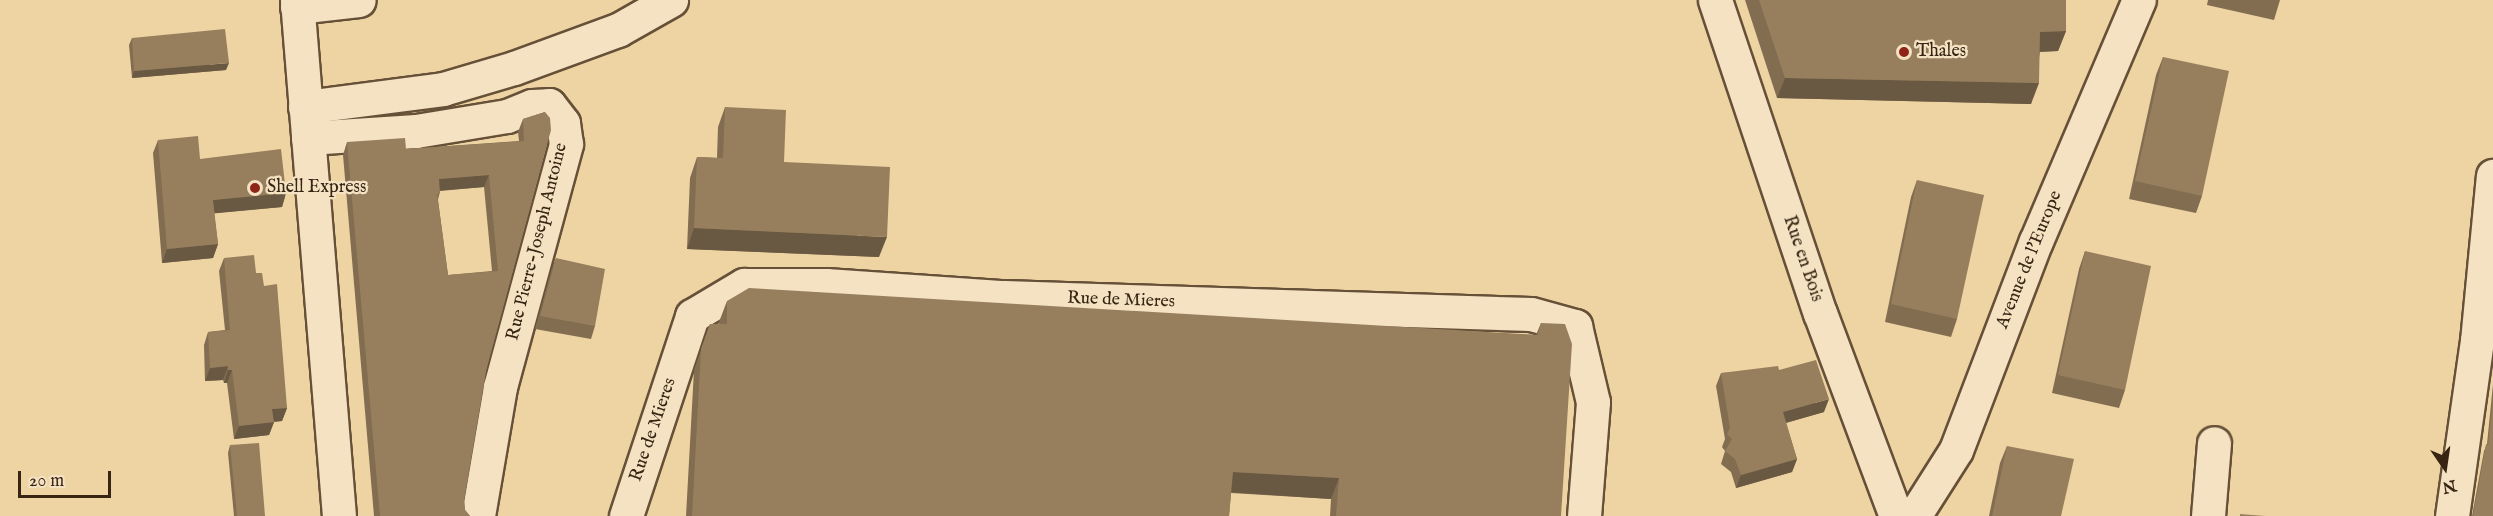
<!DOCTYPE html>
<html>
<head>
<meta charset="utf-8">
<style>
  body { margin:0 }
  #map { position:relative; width:2493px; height:516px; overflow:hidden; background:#eed3a3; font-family:"IM FELL English",serif }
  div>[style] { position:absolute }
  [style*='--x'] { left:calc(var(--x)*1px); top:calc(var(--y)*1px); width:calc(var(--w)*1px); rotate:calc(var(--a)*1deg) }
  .roads { filter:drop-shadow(2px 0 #665037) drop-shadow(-2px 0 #665037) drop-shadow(0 2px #665037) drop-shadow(0 -2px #665037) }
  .minor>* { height:33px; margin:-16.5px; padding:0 16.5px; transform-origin:16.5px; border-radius:16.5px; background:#f4e2c3 }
  .wall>* { inset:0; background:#826d51 }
  .shaded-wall>* { inset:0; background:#6a5942 }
  .building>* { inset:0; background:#977f5e }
  .dots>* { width:16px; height:16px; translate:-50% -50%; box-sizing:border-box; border:3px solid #f4e2c3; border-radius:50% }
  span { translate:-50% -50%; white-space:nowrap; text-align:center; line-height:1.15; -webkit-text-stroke:4.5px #f4e2c3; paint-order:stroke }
  .poi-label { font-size:18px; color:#382413 }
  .left { translate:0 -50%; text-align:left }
  .street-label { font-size:18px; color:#382413 }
  .north { position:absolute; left:2415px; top:438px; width:60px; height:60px; -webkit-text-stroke:4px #f4e2c3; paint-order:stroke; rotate:167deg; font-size:16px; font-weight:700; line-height:24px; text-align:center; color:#382413 }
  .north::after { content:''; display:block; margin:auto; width:21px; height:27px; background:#382413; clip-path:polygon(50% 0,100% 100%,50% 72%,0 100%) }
  .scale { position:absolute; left:18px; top:471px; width:93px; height:27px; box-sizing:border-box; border:3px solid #382413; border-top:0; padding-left:8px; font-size:18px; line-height:21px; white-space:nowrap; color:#382413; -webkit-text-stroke:4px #f4e2c3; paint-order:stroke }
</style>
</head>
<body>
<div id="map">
  <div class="roads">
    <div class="minor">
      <div style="--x:297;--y:0;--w:518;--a:85.35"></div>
      <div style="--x:1715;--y:0;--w:330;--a:71.5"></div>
      <div style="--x:1820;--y:313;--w:217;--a:69.5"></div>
      <div style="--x:297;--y:7;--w:62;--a:-6.4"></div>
      <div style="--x:305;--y:107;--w:139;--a:-7.4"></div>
      <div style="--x:443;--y:89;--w:74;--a:-16.5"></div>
      <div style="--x:514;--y:68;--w:111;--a:-20.1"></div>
      <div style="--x:618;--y:30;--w:61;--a:-29.5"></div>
      <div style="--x:308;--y:138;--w:108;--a:-3.7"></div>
      <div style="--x:416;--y:131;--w:92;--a:-9.4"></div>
      <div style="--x:507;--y:116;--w:27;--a:-22"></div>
      <div style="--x:532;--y:106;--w:17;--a:-3"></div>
      <div style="--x:549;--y:105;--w:23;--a:52"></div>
      <div style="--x:563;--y:123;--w:21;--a:82"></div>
      <div style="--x:566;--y:144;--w:252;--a:105.2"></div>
      <div style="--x:500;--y:387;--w:131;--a:99.7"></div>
      <div style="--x:626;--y:516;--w:211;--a:-71.7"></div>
      <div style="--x:692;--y:316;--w:61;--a:-30.8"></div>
      <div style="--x:744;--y:285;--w:82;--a:0"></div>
      <div style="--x:826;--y:285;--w:178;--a:3.9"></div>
      <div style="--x:1004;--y:297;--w:527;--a:1.85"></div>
      <div style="--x:1531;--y:314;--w:46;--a:15.3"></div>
      <div style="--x:1575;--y:326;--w:78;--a:76.7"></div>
      <div style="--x:1593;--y:402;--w:114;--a:94.5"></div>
      <div style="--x:1914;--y:516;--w:78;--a:-57.5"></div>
      <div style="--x:1956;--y:450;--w:224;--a:-69.1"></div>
      <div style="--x:2036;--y:241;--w:262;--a:-66.9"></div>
      <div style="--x:2208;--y:516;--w:73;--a:-85.3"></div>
      <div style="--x:2452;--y:516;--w:177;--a:-81.9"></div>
      <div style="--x:2477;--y:341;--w:166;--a:-84.5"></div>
    </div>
  </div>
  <div class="wall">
    <div style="clip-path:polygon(1745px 0,2066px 0,2066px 31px,2058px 51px,2040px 52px,2031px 104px,1777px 98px)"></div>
    <div style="clip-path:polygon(2208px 0,2280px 0,2274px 20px,2207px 5px)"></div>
    <div style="clip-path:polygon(132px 38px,226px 70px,132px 78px,129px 45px)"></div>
    <div style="clip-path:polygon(2163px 57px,2202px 196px,2196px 213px,2129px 199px,2156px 75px)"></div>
    <div style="clip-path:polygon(725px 107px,784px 162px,879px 257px,687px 249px,690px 178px,697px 157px,717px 158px,718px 127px)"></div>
    <div style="clip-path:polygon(evenodd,545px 112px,486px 371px,464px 500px,465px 510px,470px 516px,374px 516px,343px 155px,347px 142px,406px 149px,519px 141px,518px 132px,523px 119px,545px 112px,484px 187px,492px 271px,448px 275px,438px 200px,440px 191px,484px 187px)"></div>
    <div style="clip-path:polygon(158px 140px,200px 159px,286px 193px,282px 207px,214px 213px,218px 244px,213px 258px,162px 263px,153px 153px)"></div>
    <div style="clip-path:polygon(1917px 180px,1957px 319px,1951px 337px,1885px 322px,1911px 197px)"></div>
    <div style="clip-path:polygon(2085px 251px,2125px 390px,2119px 408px,2052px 393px,2079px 269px)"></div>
    <div style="clip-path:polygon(224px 258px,256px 273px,287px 408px,282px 421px,274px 422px,269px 435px,234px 439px,227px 383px,224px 383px,223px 380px,205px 381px,204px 345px,208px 332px,225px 330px,219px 271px)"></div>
    <div style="clip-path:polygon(556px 258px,595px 326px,591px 339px,535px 329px,551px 271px)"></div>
    <div style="clip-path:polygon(727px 301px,1536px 335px,1541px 323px,1561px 516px,1330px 516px,1331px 499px,1231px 493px,1229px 516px,686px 516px,694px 370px,710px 324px,719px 324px,719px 322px)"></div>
    <div style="clip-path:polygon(1779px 370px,1824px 412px,1786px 423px,1797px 459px,1792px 472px,1736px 488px,1731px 472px,1721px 464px,1725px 451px,1722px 447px,1725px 439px,1716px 386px,1721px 373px)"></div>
    <div style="clip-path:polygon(2493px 384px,2493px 516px,2472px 516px,2484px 451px,2487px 444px)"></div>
    <div style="clip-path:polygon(230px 445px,265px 516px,234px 516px,228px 453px)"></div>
    <div style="clip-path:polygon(2007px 446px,2061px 516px,1989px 516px,2000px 463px)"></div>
  </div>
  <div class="shaded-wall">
    <div style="clip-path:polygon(2066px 31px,2058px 51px,2033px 52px,2040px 32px)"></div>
    <div style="clip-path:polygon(229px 63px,226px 70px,132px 78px,134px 71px)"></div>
    <div style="clip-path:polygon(1785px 78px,2039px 83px,2031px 104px,1777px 98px)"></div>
    <div style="clip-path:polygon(489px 175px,484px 187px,434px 191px,439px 179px)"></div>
    <div style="clip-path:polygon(286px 193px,282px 207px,208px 214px,213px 200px)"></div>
    <div style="clip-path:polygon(694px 228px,887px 237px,879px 257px,687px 249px)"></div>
    <div style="clip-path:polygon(218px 244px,213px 258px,162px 263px,167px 249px)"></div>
    <div style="clip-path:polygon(228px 366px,223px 380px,205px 381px,210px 368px)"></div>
    <div style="clip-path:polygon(228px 370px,232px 370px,227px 383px,224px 383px)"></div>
    <div style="clip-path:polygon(1829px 399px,1824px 412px,1778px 425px,1783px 412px)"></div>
    <div style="clip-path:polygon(287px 408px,282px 421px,268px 422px,272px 409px)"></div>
    <div style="clip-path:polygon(274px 422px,269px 435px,234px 439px,239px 426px)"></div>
    <div style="clip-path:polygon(1797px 459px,1792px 472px,1736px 488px,1741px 475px)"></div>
    <div style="clip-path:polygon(1233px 472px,1339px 478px,1331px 499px,1226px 492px)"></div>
  </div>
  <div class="building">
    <div style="clip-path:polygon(1759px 0,2066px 0,2066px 31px,2040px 32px,2039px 83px,1785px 78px)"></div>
    <div style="clip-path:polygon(225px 29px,229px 63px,134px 71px,132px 38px)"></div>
    <div style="clip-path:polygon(2163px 57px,2229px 71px,2202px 196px,2135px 181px)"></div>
    <div style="clip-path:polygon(725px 107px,786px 110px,784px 162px,890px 167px,887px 237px,694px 228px,697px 157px,723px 158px)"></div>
    <div style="clip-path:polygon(evenodd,545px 112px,550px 118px,551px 130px,486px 371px,464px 500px,465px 510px,470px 516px,380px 516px,347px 142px,405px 138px,406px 149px,524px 141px,523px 119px,545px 112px,489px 175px,498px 271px,448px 275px,437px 194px,440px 194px,439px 179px,489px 175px)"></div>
    <div style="clip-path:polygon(198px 136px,200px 159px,281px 149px,286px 193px,213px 200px,218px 244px,167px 249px,158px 140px)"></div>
    <div style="clip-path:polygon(1917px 180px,1984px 195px,1957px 319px,1891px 304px)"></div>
    <div style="clip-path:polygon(2085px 251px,2151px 266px,2125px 390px,2058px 375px)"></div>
    <div style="clip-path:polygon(254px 255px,256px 273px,262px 273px,264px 286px,277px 284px,287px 408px,272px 409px,274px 422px,239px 426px,232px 370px,228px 370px,228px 366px,210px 368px,208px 332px,230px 330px,224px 258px)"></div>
    <div style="clip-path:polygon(556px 258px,605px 269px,595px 326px,540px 316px)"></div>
    <div style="clip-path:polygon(749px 288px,1538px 335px,1541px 323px,1565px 324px,1572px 344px,1561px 516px,1336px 516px,1339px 478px,1233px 472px,1229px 516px,692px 516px,701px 349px,710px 324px,727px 324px,727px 301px)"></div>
    <div style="clip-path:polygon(1816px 360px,1829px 399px,1783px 412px,1797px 459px,1741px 475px,1735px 459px,1725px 451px,1732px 439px,1727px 434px,1730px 428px,1721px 373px,1778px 366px,1779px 370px)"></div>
    <div style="clip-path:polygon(2493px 401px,2493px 516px,2473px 516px,2486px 444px,2488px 445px)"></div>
    <div style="clip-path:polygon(259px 443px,265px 516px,237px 516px,230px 445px)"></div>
    <div style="clip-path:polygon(2007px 446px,2074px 459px,2061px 516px,1992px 516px)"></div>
    <div style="clip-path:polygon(2240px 514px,2265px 516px,2240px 516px)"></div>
  </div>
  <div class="dots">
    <div style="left:1904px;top:52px;background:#8f2418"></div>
    <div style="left:255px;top:188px;background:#8f2418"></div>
  </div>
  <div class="poi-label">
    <span class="left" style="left:1916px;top:52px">Thales</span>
    <span class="left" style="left:267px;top:188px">Shell Express</span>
  </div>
  <div class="street-label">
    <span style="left:538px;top:242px;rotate:-76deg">Rue Pierre-Joseph Antoine</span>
    <span style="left:1802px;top:259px;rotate:71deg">Rue en Bois</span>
    <span style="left:2030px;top:260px;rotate:-68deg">Avenue de l'Europe</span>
    <span style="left:1121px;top:301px;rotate:2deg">Rue de Mieres</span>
    <span style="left:654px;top:430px;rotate:-71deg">Rue de Mieres</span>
  </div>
  <div class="north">N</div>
  <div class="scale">20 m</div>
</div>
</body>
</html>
